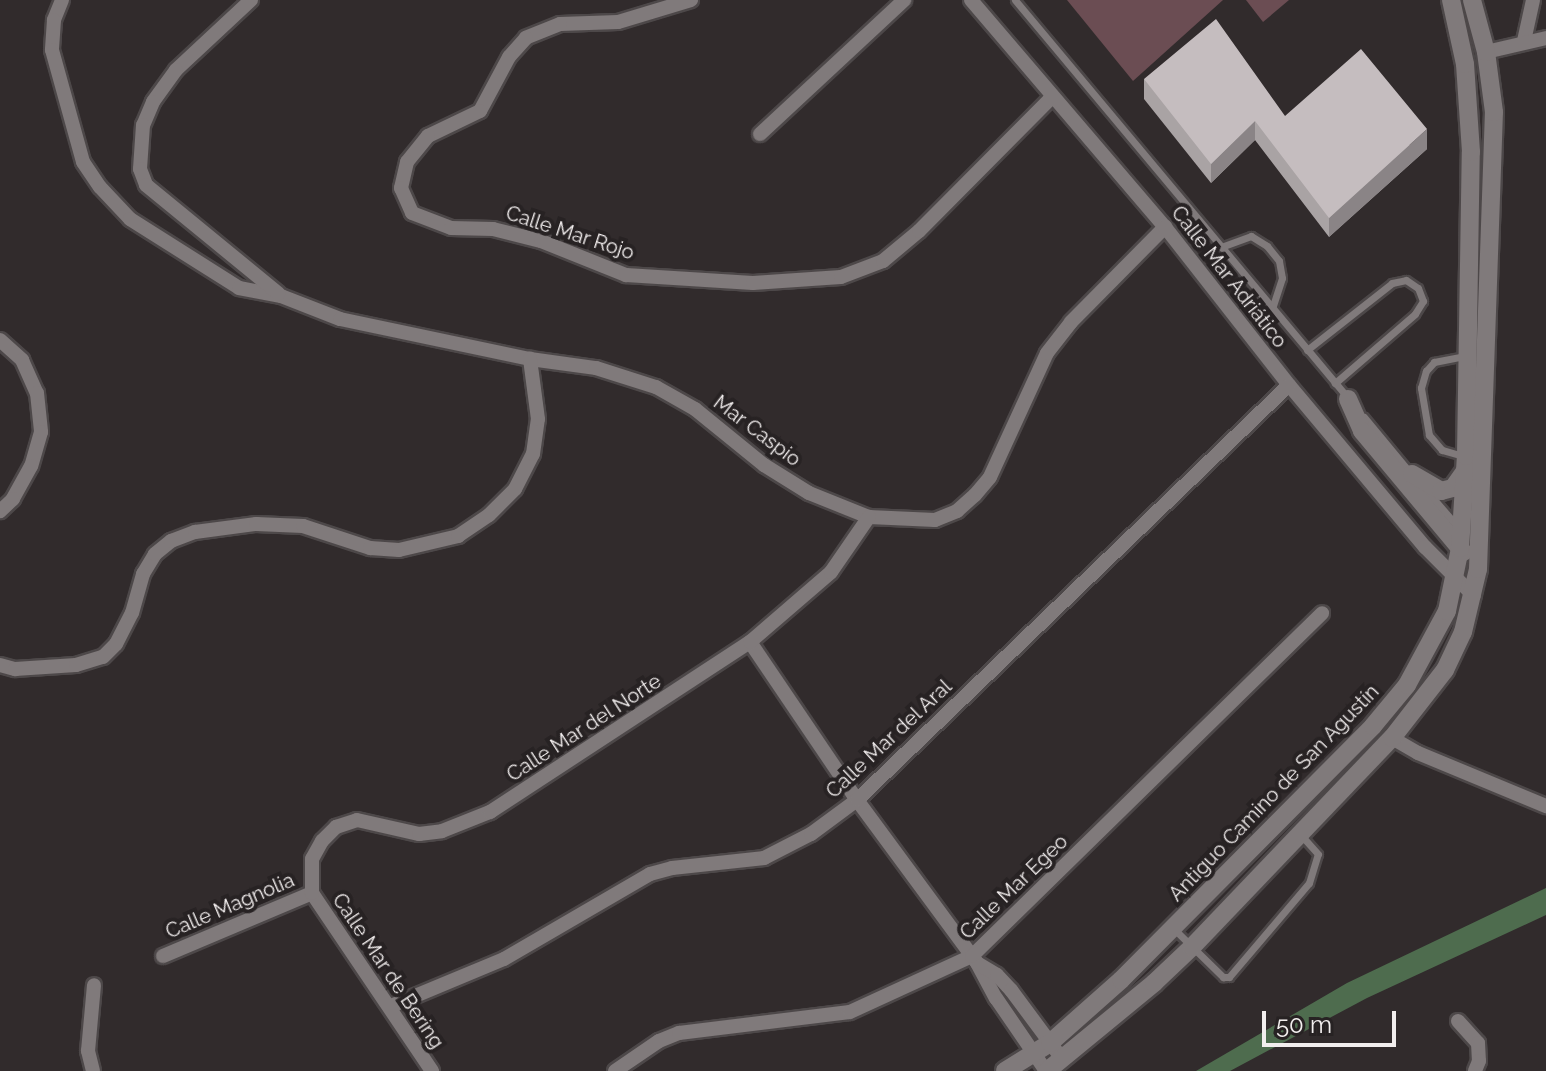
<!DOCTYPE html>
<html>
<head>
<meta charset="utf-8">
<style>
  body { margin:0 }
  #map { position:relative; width:1546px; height:1071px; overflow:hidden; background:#312b2c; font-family:Raleway,sans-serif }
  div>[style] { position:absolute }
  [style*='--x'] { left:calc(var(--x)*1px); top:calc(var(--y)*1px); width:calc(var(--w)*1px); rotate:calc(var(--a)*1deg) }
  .green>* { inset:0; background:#6b4d53 }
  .water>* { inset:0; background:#4e6c4e }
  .roads { filter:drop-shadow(2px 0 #4d4849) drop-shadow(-2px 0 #4d4849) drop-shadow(0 2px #4d4849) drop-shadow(0 -2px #4d4849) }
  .service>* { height:7px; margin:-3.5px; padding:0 3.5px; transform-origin:3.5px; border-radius:3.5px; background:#807a7b }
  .minor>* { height:14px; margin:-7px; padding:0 7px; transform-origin:7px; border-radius:7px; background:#807a7b }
  .tertiary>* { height:18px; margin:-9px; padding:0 9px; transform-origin:9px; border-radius:9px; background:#807a7b }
  .wall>* { inset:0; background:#a9a3a4 }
  .shaded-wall>* { inset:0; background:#8a8486 }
  .building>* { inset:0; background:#c5bdbf }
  span { translate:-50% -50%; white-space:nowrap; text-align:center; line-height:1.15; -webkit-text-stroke:8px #272223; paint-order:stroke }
  .street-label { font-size:20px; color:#f2eeee }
  .scale { position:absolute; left:1262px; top:1011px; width:134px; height:36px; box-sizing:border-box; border:4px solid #f2eeee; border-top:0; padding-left:10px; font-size:24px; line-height:28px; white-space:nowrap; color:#f2eeee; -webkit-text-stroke:6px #272223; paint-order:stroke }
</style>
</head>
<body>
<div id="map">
  <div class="green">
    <div style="clip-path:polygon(1067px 0,1223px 0,1133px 81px)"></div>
    <div style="clip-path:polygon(1246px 0,1289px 0,1263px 22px)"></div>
  </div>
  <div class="water">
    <div style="clip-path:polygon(1546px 888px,1546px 915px,1367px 998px,1230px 1071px,1196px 1071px,1347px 983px)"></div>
  </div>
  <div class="roads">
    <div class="service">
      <div style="--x:1015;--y:0;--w:519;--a:50.08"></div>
      <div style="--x:1221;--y:247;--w:32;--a:-20"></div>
      <div style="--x:1251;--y:236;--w:19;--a:32"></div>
      <div style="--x:1267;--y:246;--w:19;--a:51"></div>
      <div style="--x:1279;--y:261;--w:17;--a:80"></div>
      <div style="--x:1282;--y:278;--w:32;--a:108"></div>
      <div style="--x:1307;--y:350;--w:108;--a:-38.2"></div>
      <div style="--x:1392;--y:283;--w:14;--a:-12"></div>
      <div style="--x:1406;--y:280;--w:14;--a:34"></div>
      <div style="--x:1418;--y:288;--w:14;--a:69"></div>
      <div style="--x:1423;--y:301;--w:15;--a:122"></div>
      <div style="--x:1415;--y:314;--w:106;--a:139.2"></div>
      <div style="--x:1364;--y:417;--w:75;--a:50.4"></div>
      <div style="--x:1463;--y:456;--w:22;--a:-164"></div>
      <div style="--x:1442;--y:450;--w:20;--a:-131"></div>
      <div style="--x:1429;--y:435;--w:48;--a:-99.7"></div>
      <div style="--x:1421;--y:388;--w:18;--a:-74"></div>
      <div style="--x:1426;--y:371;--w:12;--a:-48"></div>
      <div style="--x:1434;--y:362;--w:32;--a:-11"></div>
      <div style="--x:1426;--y:490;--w:48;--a:49.3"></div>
      <div style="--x:1174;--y:929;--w:69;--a:44.4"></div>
      <div style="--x:1223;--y:977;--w:6;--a:0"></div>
      <div style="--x:1229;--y:977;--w:123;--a:-49.6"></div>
      <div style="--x:1309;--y:883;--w:30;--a:-73"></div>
      <div style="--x:1318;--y:854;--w:24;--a:-132"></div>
    </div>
    <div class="minor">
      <div style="--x:62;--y:0;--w:22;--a:112"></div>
      <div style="--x:54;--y:20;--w:30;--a:94"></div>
      <div style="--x:52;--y:50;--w:116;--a:74.5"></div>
      <div style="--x:83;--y:162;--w:30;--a:56"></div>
      <div style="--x:100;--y:187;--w:44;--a:46.8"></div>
      <div style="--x:130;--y:219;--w:129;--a:32.3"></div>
      <div style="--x:239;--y:288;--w:43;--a:10.8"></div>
      <div style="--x:281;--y:296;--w:63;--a:21.3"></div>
      <div style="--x:340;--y:319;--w:194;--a:11.9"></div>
      <div style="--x:530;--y:359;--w:67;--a:7.8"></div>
      <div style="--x:596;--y:368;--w:63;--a:17.6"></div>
      <div style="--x:656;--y:387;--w:45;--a:29.4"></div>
      <div style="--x:695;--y:409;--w:89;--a:39.1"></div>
      <div style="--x:764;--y:465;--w:53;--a:31.9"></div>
      <div style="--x:809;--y:493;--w:65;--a:21.8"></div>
      <div style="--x:869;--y:517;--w:66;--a:2.6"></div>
      <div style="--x:935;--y:520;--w:24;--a:-22"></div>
      <div style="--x:957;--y:511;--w:24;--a:-42"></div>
      <div style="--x:975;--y:495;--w:23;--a:-50"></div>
      <div style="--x:990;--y:477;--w:136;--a:-65.3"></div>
      <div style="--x:1047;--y:353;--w:39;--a:-52"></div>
      <div style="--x:1071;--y:322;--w:134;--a:-45.3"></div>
      <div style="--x:251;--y:0;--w:103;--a:137"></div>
      <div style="--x:176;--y:70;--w:39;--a:126"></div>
      <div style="--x:153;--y:102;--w:25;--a:113"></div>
      <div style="--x:143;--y:125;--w:44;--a:93.9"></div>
      <div style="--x:140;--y:169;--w:17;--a:69"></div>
      <div style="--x:146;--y:185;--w:171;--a:39.3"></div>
      <div style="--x:691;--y:0;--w:76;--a:163.2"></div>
      <div style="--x:618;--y:22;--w:58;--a:178"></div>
      <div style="--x:560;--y:24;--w:37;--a:158"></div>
      <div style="--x:526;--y:38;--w:25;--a:132"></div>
      <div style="--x:509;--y:57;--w:61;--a:118.2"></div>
      <div style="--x:480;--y:111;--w:58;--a:154.3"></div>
      <div style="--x:428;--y:136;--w:33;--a:129"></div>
      <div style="--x:407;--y:162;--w:27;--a:103"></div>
      <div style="--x:401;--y:188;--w:27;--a:66"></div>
      <div style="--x:412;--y:213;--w:42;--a:21"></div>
      <div style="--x:451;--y:228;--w:42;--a:1.4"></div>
      <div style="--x:493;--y:229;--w:49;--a:14"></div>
      <div style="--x:541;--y:241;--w:92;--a:21.8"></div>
      <div style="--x:626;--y:275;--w:127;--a:3.6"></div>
      <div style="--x:753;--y:283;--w:88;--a:-3.9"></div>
      <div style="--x:841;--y:277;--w:45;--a:-20.9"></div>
      <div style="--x:883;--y:261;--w:47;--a:-39.8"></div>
      <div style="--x:919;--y:231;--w:189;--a:-45.2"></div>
      <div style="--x:971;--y:0;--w:299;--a:49.5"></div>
      <div style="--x:1165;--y:227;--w:201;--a:51.9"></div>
      <div style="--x:1289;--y:385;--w:212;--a:50"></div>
      <div style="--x:1425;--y:547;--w:69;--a:45"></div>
      <div style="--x:1524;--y:41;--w:42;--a:-77.6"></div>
      <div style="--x:1486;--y:52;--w:62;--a:-13.1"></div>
      <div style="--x:760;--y:134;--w:197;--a:-42.9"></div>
      <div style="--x:0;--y:340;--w:30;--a:42"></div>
      <div style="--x:22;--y:360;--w:36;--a:66"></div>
      <div style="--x:37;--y:393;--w:39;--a:84"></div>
      <div style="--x:41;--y:432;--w:35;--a:106"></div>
      <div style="--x:31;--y:466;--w:38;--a:119"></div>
      <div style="--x:13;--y:499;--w:18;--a:137"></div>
      <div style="--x:750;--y:642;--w:191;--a:55.9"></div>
      <div style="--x:857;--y:800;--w:202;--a:53.6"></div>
      <div style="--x:977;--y:963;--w:40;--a:62"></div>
      <div style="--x:996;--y:998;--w:88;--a:55.6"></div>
      <div style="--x:0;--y:665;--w:16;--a:15"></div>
      <div style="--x:15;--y:669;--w:61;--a:-3.8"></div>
      <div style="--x:76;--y:665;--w:28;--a:-17"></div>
      <div style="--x:103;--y:657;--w:18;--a:-45"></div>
      <div style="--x:116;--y:644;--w:35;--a:-63"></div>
      <div style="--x:132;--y:613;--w:41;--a:-74.2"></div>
      <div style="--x:143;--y:574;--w:23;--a:-59"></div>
      <div style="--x:155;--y:554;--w:21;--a:-39"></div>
      <div style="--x:171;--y:541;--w:26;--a:-21"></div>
      <div style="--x:195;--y:532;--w:62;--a:-7.5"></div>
      <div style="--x:256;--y:524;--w:47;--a:2.4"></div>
      <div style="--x:303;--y:526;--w:71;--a:18.2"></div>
      <div style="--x:370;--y:548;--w:29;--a:4"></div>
      <div style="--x:399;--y:550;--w:61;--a:-13.3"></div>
      <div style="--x:458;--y:536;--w:37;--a:-34"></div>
      <div style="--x:489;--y:515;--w:37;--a:-45"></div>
      <div style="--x:515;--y:489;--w:39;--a:-63"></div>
      <div style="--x:533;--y:454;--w:35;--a:-82"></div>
      <div style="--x:538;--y:419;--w:61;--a:-97.6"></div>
      <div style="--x:1392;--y:738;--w:30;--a:30"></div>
      <div style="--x:1418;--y:753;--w:139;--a:22.5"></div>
      <div style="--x:163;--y:956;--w:162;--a:-22.9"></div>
      <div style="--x:977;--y:963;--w:23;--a:31"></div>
      <div style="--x:997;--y:975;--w:21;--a:47"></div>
      <div style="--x:1011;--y:990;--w:87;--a:53.4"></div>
      <div style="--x:391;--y:1006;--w:122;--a:-22.6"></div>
      <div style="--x:504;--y:959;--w:169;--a:-30.2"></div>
      <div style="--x:650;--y:874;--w:23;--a:-15"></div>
      <div style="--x:672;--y:868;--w:93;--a:-6.2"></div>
      <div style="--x:764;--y:858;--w:53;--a:-27.1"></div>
      <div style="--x:811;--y:834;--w:57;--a:-36.5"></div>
      <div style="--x:857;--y:800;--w:599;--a:-43.85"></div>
      <div style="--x:1458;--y:1021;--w:30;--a:48"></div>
      <div style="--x:1478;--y:1043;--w:18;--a:87"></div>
      <div style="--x:1479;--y:1061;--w:11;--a:112"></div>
      <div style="--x:93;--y:1071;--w:21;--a:-104"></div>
      <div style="--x:88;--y:1051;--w:66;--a:-84.8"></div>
      <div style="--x:432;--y:1071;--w:215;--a:-124"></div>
      <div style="--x:312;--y:893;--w:34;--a:-90"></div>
      <div style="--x:312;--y:859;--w:21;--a:-61"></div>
      <div style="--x:322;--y:841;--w:20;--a:-45"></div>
      <div style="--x:336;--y:827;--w:22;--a:-18"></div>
      <div style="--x:357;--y:820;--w:64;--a:12.7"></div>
      <div style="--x:419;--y:834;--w:23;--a:-7"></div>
      <div style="--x:442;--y:831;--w:52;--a:-21.6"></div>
      <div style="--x:490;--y:812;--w:311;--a:-33.2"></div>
      <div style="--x:750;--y:642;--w:107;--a:-40.8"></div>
      <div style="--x:831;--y:572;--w:67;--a:-55.4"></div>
      <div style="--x:615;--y:1071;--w:53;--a:-34.3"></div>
      <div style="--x:659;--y:1041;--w:22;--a:-22"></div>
      <div style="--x:679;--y:1033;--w:172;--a:-7"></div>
      <div style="--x:850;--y:1012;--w:134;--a:-24.7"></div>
      <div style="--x:972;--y:956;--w:490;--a:-44.4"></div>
    </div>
    <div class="tertiary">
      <div style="--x:1348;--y:399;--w:35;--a:66"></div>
      <div style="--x:1362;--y:431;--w:158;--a:50.1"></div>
      <div style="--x:1412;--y:474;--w:34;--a:30"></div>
      <div style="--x:1441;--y:491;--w:12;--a:-14"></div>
      <div style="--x:1453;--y:488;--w:21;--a:-55"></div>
      <div style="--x:1005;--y:1071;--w:53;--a:-31.9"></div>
      <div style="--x:1050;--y:1043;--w:95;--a:-41.6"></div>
      <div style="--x:1121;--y:980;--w:358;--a:-45.2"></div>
      <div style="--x:1373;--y:726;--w:53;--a:-50.3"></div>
      <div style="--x:1407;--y:685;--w:84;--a:-61.6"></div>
      <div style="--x:1447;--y:611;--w:64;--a:-78.3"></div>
      <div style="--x:1460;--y:548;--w:92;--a:-86.3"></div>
      <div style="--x:1466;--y:456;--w:304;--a:-89.1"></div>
      <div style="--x:1471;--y:152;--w:88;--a:-93.9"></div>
      <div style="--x:1465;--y:64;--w:66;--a:-102.3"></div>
      <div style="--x:1047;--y:1071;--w:139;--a:-39.4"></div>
      <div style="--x:1154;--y:983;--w:52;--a:-43.5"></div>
      <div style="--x:1192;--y:947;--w:289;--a:-46.3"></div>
      <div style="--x:1392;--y:738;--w:86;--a:-52.1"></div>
      <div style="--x:1445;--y:670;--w:42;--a:-64.7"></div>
      <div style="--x:1463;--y:632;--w:65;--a:-76.6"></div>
      <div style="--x:1478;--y:569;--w:457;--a:-88"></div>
      <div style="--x:1494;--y:112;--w:61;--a:-97.6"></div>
      <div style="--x:1486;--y:52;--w:54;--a:-105.1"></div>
    </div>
  </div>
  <div class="wall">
    <div style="clip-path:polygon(1144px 79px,1285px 116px,1427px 149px,1329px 237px,1255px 140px,1211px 183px,1144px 99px)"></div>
  </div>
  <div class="shaded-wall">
    <div style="clip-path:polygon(1255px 121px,1255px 140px,1211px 183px,1211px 164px)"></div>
    <div style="clip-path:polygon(1427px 129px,1427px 149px,1329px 237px,1329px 218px)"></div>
  </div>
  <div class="building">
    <div style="clip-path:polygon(1216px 19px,1285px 116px,1361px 49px,1427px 129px,1329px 218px,1255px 121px,1211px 164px,1144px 79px)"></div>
  </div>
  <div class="street-label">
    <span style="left:570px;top:233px;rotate:18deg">Calle Mar Rojo</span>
    <span style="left:1229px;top:277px;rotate:52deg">Calle Mar Adriático</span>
    <span style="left:757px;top:431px;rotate:37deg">Mar Caspio</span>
    <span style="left:584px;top:728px;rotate:-33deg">Calle Mar del Norte</span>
    <span style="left:889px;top:739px;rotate:-43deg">Calle Mar del Aral</span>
    <span style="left:1274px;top:793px;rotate:-46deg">Antiguo Camino de San Agustín</span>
    <span style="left:1014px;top:887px;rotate:-44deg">Calle Mar Egeo</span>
    <span style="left:230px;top:906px;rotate:-23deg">Calle Magnolia</span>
    <span style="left:388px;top:971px;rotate:56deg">Calle Mar de Bering</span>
  </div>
  <div class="scale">50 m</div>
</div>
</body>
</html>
